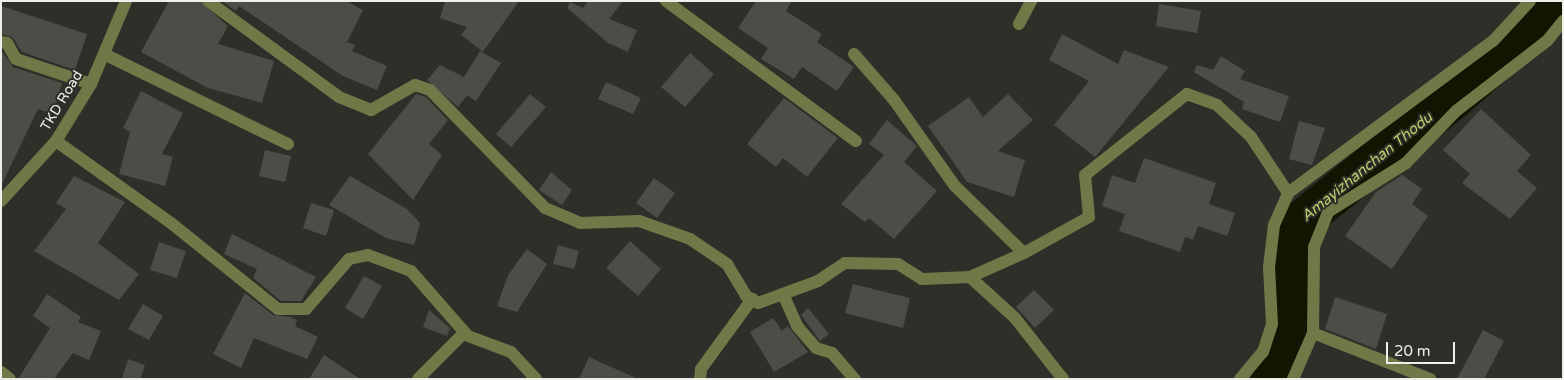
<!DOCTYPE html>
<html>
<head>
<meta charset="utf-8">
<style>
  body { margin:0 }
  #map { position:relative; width:1564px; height:380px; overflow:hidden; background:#2e2f29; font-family:"Varela Round",sans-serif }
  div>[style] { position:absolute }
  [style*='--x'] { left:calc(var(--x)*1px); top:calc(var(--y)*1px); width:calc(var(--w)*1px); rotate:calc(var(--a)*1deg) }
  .river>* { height:41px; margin:-20.5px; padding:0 20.5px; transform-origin:20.5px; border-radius:20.5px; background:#121502 }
  .building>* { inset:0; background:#4c4d47 }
  .minor>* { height:12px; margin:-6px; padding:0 6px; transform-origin:6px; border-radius:6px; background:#707848 }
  span { translate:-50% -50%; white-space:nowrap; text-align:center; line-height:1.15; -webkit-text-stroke:4px #2e2f29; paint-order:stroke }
  .street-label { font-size:14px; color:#eeefeb }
  .water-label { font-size:15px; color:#becd6c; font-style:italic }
  .frame { position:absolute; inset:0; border:2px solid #eeefeb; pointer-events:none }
  .scale { position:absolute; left:1386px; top:342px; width:69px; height:22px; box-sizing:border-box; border:2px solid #eeefeb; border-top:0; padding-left:6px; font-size:15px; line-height:18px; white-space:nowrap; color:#eeefeb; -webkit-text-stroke:4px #2e2f29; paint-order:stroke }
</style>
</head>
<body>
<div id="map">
  <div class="river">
    <div style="--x:1271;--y:379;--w:21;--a:-55"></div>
    <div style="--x:1283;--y:362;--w:69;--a:-80"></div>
    <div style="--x:1295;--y:294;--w:69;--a:-90"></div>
    <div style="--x:1295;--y:225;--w:201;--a:-38.7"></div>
    <div style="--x:1452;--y:99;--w:108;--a:-40.9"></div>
    <div style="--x:1534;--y:28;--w:35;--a:-51"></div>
  </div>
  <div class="building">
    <div style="clip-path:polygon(169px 1px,200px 1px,228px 26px,218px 44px,274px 61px,262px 103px,208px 88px,141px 52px)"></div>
    <div style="clip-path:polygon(222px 1px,346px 1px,363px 10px,347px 42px,355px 45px,352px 51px,387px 66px,377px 90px,343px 76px,239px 6px,236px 11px)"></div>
    <div style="clip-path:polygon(445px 1px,519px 1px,483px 52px,461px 35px,467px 27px,440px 18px)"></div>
    <div style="clip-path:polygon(588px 1px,623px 1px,609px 19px,637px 30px,628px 52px,608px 43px,567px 8px,570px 2px,583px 8px)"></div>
    <div style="clip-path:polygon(756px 1px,792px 1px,786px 11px,822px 34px,817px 42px,854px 67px,837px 91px,802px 67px,794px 79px,761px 59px,768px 48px,738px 28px)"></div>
    <div style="clip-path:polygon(1159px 4px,1201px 11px,1197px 33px,1156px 26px)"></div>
    <div style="clip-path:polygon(1px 6px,87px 34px,75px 70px,22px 52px,12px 37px,1px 34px)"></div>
    <div style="clip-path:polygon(1062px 34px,1118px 64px,1124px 50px,1169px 67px,1095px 157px,1054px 125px,1089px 81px,1049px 60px)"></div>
    <div style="clip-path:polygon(1px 50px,13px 67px,62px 83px,53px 114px,38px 109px,1px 186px)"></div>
    <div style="clip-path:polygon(480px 51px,501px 63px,476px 101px,467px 95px,458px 107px,427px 80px,440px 65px,464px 77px)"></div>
    <div style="clip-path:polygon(690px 53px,714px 74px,685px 107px,661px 87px)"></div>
    <div style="clip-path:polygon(1221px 56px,1245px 71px,1240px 79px,1289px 96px,1280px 122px,1242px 109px,1244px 102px,1194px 72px,1197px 65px,1213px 70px)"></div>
    <div style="clip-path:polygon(606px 82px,641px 98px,633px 114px,598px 99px)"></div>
    <div style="clip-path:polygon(141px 91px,183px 113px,162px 154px,173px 157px,165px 186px,119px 174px,130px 132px,123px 128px)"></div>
    <div style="clip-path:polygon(416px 94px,426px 97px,448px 120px,429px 144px,442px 155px,413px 200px,368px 154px)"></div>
    <div style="clip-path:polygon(530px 94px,546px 107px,511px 147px,496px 134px)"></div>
    <div style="clip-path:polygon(1008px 94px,1033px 120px,998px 151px,1025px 160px,1014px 197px,967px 182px,928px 126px,969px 97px,983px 117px)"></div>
    <div style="clip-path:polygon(784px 98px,838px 138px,807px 177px,783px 158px,776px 167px,747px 144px)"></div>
    <div style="clip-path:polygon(1481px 109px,1531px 155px,1517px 171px,1537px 188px,1510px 219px,1462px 183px,1470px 174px,1443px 150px)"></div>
    <div style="clip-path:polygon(887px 120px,917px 146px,904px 162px,937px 191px,894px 239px,869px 218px,865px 222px,841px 204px,884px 155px,869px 144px)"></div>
    <div style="clip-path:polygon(1299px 121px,1325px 128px,1312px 165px,1289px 159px)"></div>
    <div style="clip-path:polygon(265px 150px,291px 156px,285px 182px,259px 176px)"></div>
    <div style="clip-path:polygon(1144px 158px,1216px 183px,1209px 204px,1235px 213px,1227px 236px,1198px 226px,1193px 240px,1185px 237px,1180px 252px,1119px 231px,1125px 214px,1102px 206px,1112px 175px,1135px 183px)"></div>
    <div style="clip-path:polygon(551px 172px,572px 190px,562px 205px,539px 190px)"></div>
    <div style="clip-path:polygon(1402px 175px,1422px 189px,1412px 204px,1428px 216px,1392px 269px,1345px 236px,1376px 192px)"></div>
    <div style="clip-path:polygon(74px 176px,125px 202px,98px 243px,139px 274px,119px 300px,34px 251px,66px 209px,56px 203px)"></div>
    <div style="clip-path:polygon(350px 176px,407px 209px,420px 223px,414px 245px,386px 238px,329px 205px)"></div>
    <div style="clip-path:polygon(654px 178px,675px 193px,657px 218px,636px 203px)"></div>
    <div style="clip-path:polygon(311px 203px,334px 210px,326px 236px,303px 228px)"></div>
    <div style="clip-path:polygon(232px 234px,316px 277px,301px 301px,281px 301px,253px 278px,257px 269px,224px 254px)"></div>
    <div style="clip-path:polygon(630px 241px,661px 269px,638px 296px,606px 268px)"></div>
    <div style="clip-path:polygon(159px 242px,186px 251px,177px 278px,150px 270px)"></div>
    <div style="clip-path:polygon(558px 245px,579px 251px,574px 269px,553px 264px)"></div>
    <div style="clip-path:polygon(527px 249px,547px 264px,517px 312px,497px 306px,508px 275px)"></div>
    <div style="clip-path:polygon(364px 276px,382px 286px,363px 319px,345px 308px)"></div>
    <div style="clip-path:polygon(853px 284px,910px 298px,903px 328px,845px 313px)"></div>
    <div style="clip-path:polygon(1034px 290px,1054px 310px,1035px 328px,1016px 307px)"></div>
    <div style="clip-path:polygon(245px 293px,273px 315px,291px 317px,297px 320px,295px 326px,318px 337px,307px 359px,254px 338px,241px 368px,213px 354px)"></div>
    <div style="clip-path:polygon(47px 294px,81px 317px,78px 322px,101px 331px,89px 360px,73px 353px,54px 379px,18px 379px,50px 328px,33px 316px)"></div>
    <div style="clip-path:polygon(1335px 297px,1387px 314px,1376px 349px,1325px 329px)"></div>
    <div style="clip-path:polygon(143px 304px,163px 316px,149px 340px,128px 329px)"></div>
    <div style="clip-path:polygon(808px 308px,829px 334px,820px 341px,801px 315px)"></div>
    <div style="clip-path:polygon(429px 310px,450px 328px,447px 336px,423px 327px)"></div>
    <div style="clip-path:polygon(773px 318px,782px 331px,788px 326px,808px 352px,774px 372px,750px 332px)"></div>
    <div style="clip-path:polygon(1483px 330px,1504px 341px,1484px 379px,1457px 379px)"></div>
    <div style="clip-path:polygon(324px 355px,360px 379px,309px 379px)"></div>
    <div style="clip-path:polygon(589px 357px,638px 379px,579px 379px)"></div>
    <div style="clip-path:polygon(128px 359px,145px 365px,140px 379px,122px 379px)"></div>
  </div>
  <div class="minor">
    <div style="--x:208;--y:1;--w:162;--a:36.2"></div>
    <div style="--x:339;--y:97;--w:35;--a:22"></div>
    <div style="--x:371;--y:110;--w:51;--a:-29.6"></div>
    <div style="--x:415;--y:85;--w:16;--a:18"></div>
    <div style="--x:430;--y:90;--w:165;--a:45.7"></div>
    <div style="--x:545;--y:208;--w:38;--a:23"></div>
    <div style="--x:580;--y:223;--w:59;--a:-1.9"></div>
    <div style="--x:639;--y:221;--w:54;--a:19.4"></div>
    <div style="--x:690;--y:239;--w:45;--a:34"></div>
    <div style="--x:727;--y:264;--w:37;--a:59"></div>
    <div style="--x:746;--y:296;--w:14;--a:30"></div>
    <div style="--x:758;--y:303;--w:64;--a:-20.1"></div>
    <div style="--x:818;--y:281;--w:32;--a:-34"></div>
    <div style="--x:845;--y:263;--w:53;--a:1.1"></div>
    <div style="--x:898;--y:264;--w:28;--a:32"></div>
    <div style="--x:922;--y:279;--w:48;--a:-2.4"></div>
    <div style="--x:970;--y:277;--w:59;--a:-24"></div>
    <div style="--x:1024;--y:253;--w:74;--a:-29"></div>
    <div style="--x:1089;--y:217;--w:42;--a:-95.4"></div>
    <div style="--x:1085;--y:175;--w:130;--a:-38.5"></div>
    <div style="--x:1187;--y:94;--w:32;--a:20"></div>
    <div style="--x:1217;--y:105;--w:47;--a:43.3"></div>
    <div style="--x:1251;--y:137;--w:67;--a:56.5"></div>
    <div style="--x:666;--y:1;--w:236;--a:36.4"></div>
    <div style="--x:1019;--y:24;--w:26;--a:-62"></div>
    <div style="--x:1;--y:42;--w:6;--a:9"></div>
    <div style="--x:7;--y:43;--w:18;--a:61"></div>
    <div style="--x:16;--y:59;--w:79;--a:18.4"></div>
    <div style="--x:104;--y:54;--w:205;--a:26.1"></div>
    <div style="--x:854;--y:54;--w:61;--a:49"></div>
    <div style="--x:894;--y:100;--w:105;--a:54.7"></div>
    <div style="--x:955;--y:186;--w:96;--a:44.2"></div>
    <div style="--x:56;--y:141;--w:141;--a:35.5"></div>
    <div style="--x:171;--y:223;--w:137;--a:38.8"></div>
    <div style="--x:278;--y:309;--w:28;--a:0"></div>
    <div style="--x:306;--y:309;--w:66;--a:-49.3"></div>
    <div style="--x:349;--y:259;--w:19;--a:-12"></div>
    <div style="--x:368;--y:255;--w:46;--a:20.4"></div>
    <div style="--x:411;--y:271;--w:86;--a:48.8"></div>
    <div style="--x:468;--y:336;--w:46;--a:20.4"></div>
    <div style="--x:511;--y:352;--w:37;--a:47"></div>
    <div style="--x:1;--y:201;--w:81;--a:-47.5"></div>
    <div style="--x:56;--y:141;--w:67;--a:-58.4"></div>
    <div style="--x:91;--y:84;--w:90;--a:-67.1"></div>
    <div style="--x:970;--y:277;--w:61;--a:42.3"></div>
    <div style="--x:1015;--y:318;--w:78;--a:51.8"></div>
    <div style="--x:783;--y:294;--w:35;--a:66"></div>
    <div style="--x:797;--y:326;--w:29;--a:49"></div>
    <div style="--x:816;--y:348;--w:17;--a:17"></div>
    <div style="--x:832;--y:353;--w:35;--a:49"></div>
    <div style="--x:1313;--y:333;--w:126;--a:21.5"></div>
    <div style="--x:1;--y:372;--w:11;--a:38"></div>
    <div style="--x:418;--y:379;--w:66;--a:-45"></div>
    <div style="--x:700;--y:379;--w:10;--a:-84"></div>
    <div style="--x:701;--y:369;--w:87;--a:-53.9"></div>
    <div style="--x:1240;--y:379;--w:35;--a:-50"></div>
    <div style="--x:1263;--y:352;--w:29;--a:-72"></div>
    <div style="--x:1272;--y:324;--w:57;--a:-93"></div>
    <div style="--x:1269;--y:267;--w:42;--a:-83.2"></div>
    <div style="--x:1274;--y:225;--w:35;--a:-66"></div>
    <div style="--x:1288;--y:193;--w:255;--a:-36.6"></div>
    <div style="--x:1493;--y:41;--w:54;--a:-47.2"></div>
    <div style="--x:1293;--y:379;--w:50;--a:-66.5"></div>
    <div style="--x:1313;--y:333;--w:86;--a:-89.3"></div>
    <div style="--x:1314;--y:247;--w:38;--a:-68"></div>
    <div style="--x:1328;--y:212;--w:92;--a:-32.1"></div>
    <div style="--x:1406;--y:163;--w:72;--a:-46.1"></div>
    <div style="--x:1456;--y:111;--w:115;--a:-37.6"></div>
    <div style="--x:1547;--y:41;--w:26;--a:-51"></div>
  </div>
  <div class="street-label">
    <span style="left:62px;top:101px;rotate:-59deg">TKD Road</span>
  </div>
  <div class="water-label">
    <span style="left:1367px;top:167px;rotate:-39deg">Amayizhanchan Thodu</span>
  </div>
  <div class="frame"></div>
  <div class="scale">20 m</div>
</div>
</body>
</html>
